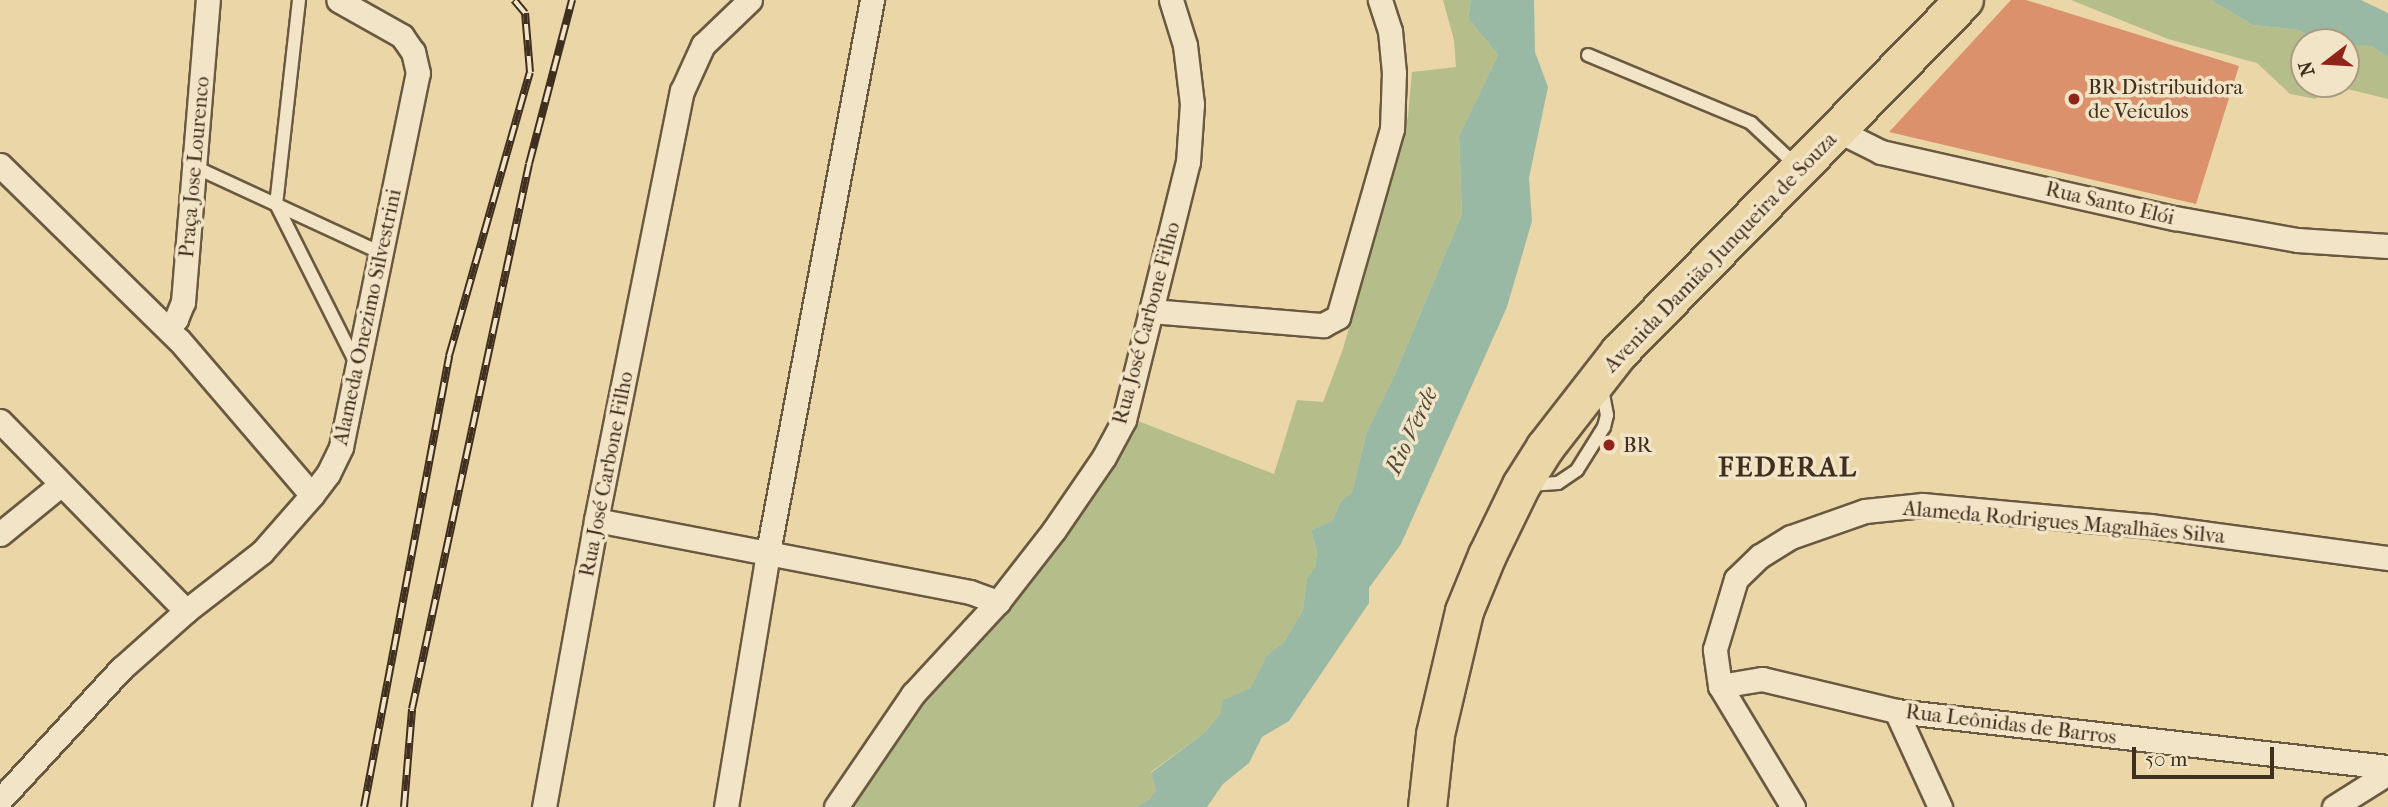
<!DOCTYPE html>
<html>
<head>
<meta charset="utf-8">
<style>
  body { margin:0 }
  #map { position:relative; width:2388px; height:807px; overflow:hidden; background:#ebd6a8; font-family:"IM FELL French Canon",serif }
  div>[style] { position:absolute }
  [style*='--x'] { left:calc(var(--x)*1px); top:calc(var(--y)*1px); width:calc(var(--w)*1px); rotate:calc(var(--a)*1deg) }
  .green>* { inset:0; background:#b5be8a }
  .water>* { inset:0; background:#99b9a4 }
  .building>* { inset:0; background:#db916c }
  .roads { filter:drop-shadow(2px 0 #6a5941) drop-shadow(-2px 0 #6a5941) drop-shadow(0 2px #6a5941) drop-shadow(0 -2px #6a5941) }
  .lane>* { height:12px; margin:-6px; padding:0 6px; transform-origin:6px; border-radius:6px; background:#f2e4c6 }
  .street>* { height:23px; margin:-11.5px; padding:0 11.5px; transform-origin:11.5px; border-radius:11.5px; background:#f2e4c6 }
  .primary>* { height:37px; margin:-18.5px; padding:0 18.5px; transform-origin:18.5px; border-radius:18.5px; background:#ebd6a8 }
  .rail>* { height:8px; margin-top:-4px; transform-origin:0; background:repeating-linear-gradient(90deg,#f2e4c6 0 16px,#3f2f1f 0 32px); box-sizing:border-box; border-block:2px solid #3f2f1f }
  .dots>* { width:19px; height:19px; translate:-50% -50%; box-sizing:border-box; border:4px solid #f2e4c6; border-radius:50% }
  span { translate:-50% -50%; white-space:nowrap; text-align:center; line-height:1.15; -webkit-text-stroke:7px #f2e4c6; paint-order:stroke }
  .poi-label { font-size:21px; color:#3f2f1f }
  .left { translate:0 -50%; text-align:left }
  .street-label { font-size:21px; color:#3f2f1f }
  .water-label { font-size:23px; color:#514b3a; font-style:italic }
  .district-label { font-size:28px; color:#3f2f1f; font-weight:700; letter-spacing:2px }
  .north { position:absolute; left:2290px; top:28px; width:70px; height:70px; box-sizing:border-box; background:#f2e4c6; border:2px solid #aa9c83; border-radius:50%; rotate:253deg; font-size:19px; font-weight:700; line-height:28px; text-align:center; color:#3f2f1f }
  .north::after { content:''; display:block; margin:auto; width:24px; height:32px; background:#8f2418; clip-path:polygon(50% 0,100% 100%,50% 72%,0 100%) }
  .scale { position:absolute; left:2132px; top:747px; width:142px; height:32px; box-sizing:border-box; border:4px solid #3f2f1f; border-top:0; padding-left:9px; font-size:21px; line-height:24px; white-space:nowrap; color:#3f2f1f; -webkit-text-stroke:5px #f2e4c6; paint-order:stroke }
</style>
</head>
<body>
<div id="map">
  <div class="green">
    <div style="clip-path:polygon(1443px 0,1471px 0,1468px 18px,1498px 55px,1459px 136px,1462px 214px,1395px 374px,1367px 431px,1352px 492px,1341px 501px,1332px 521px,1311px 530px,1317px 552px,1315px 567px,1307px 580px,1303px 610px,1284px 642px,1267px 655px,1250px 688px,1224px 700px,1220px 714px,1205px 732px,1151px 772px,1156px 790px,1150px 799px,1135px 807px,846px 807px,916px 704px,1061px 541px,1138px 421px,1274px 474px,1297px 400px,1323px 402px,1343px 349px,1408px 116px,1412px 72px,1456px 67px,1454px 40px)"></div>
    <div style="clip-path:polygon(2071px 0,2210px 0,2253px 25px,2299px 30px,2318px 42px,2304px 42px,2304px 84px,2323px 84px,2316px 99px,2290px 94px,2257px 63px,2168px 39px)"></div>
    <div style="clip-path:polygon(2346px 43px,2371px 46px,2388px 57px,2388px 99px,2327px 84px,2346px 84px)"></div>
  </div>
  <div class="water">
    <div style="clip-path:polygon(1471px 0,1534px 0,1535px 52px,1548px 87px,1529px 178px,1532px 221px,1507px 307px,1401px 544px,1369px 588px,1369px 603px,1289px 721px,1262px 737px,1249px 763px,1223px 784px,1207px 807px,1135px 807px,1150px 799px,1156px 790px,1151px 773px,1205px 732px,1220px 714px,1223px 700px,1250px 688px,1267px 655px,1284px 642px,1303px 610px,1307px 579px,1315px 567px,1317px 552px,1311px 530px,1332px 521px,1341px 501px,1352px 492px,1367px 431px,1395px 374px,1462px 214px,1459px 136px,1498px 55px,1468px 18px)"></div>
    <div style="clip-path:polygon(2210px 0,2361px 0,2388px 13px,2388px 57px,2371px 46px,2318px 42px,2299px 30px,2253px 25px)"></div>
  </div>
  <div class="building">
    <div style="clip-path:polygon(2011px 0,2026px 0,2239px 66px,2196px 204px,1889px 132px)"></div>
  </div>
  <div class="roads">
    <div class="lane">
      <div style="--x:299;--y:0;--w:205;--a:96.4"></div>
      <div style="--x:276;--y:204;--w:176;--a:63.3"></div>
      <div style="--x:1588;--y:55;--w:177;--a:22.6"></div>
      <div style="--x:1751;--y:123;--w:63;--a:43.1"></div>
      <div style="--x:195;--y:167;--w:205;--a:24.8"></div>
      <div style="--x:1529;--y:485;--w:29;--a:-4"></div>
      <div style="--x:1558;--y:483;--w:23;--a:-34"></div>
      <div style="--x:1577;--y:470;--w:51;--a:-57.9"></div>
      <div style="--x:1604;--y:427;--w:12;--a:-76"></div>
      <div style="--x:1607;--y:415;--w:31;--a:-101"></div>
    </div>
    <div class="street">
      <div style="--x:1839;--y:131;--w:47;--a:26.6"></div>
      <div style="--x:1881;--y:152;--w:301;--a:12.7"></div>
      <div style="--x:2175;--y:218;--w:124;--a:10.2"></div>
      <div style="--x:2297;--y:240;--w:91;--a:3.8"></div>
      <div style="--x:0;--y:165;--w:250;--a:44.4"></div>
      <div style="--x:179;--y:340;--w:204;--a:49.4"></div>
      <div style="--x:1151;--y:311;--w:173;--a:4.7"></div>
      <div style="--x:1323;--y:325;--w:17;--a:-28"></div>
      <div style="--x:1338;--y:317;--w:196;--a:-74"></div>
      <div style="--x:1392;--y:129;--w:56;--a:-88"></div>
      <div style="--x:1394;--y:73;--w:42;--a:-95.4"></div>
      <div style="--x:1390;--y:31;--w:33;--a:-108"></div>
      <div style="--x:167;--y:328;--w:13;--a:-45"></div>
      <div style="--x:176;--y:319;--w:18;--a:-68"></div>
      <div style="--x:183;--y:302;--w:303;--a:-85.3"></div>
      <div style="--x:0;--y:421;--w:266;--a:45.6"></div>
      <div style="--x:596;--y:520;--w:381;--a:10.9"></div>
      <div style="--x:970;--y:592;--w:30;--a:20"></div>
      <div style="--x:0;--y:534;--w:77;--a:-39.2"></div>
      <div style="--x:1720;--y:686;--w:43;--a:-9.5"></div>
      <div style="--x:1762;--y:679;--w:138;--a:13.4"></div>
      <div style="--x:1896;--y:711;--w:495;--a:6.5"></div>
      <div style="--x:1896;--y:711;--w:106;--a:65.4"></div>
      <div style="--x:0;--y:800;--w:180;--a:-47.3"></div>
      <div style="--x:122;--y:668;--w:86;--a:-41.7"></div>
      <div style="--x:186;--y:611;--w:96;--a:-37.8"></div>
      <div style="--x:262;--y:552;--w:76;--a:-48.7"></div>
      <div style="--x:312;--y:495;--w:26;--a:-53"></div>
      <div style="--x:328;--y:474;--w:30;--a:-64"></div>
      <div style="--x:341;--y:447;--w:382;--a:-78.4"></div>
      <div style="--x:418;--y:73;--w:22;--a:-103"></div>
      <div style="--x:413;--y:52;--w:19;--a:-125"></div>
      <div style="--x:402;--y:36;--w:73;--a:-150.6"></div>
      <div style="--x:544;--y:807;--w:292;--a:-79.7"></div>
      <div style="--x:596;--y:520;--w:438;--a:-78.7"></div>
      <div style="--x:682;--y:91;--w:51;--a:-65.5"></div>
      <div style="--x:703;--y:45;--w:65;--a:-43.8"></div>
      <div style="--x:726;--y:807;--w:258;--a:-80.6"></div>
      <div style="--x:768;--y:552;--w:562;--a:-79.33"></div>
      <div style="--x:836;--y:807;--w:137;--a:-55.7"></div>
      <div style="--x:913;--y:694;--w:125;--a:-47.3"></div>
      <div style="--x:998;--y:602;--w:91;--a:-52.1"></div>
      <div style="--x:1054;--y:530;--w:88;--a:-55.6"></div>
      <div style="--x:1104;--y:457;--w:42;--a:-61.6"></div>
      <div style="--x:1124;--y:420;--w:266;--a:-76.1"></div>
      <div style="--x:1188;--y:162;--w:58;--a:-86.1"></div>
      <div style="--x:1192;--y:104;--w:59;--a:-96.8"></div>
      <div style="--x:1185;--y:45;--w:47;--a:-107.3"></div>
      <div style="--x:1793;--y:807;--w:141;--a:-121.1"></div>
      <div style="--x:1720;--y:686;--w:37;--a:-98"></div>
      <div style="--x:1715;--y:649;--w:73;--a:-73.3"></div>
      <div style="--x:1736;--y:579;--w:33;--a:-44"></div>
      <div style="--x:1760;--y:556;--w:36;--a:-32"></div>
      <div style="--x:1791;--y:537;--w:78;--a:-19.4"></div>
      <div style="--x:1865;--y:511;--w:58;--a:-5.9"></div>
      <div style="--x:1923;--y:505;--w:228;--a:5.3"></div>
      <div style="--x:2150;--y:526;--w:240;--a:7.7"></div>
      <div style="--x:2334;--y:807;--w:64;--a:-32.2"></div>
    </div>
    <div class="primary">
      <div style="--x:1427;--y:807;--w:73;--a:-83.7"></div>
      <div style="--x:1435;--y:734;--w:126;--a:-76.7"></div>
      <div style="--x:1464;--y:611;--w:61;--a:-67.7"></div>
      <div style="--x:1487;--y:555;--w:78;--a:-64.1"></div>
      <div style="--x:1521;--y:485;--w:45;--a:-57.7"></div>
      <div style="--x:1545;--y:447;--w:120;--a:-52.1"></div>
      <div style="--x:1619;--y:352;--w:493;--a:-45.6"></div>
    </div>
  </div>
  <div class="rail">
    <div style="--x:364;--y:807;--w:459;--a:-79.3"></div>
    <div style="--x:449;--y:356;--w:295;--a:-74.1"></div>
    <div style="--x:530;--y:72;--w:59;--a:-94.8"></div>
    <div style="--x:525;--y:13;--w:17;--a:-130"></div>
    <div style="--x:404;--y:807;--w:98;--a:-85.3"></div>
    <div style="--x:412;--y:709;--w:557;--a:-77.88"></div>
    <div style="--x:529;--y:164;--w:170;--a:-75.3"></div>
  </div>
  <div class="dots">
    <div style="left:2074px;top:99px;background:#8f2418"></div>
    <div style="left:1609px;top:445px;background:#8f2418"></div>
  </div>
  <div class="poi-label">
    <span class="left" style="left:2088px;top:99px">BR Distribuidora<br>de Veículos</span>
    <span class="left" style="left:1623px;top:445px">BR</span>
  </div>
  <div class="street-label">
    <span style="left:194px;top:167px;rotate:-85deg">Praça Jose Lourenco</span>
    <span style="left:2110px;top:203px;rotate:13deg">Rua Santo Elói</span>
    <span style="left:1720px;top:252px;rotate:-46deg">Avenida Damião Junqueira de Souza</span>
    <span style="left:367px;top:317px;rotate:-78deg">Alameda Onezimo Silvestrini</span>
    <span style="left:1146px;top:323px;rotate:-75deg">Rua José Carbone Filho</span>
    <span style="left:606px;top:474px;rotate:-79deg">Rua José Carbone Filho</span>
    <span style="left:2064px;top:522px;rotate:5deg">Alameda Rodrigues Magalhães Silva</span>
    <span style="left:2011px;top:724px;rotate:7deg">Rua Leônidas de Barros</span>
  </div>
  <div class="water-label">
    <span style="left:1412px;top:431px;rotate:-65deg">Rio Verde</span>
  </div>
  <div class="district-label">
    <span style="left:1788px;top:467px">FEDERAL</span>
  </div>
  <div class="north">N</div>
  <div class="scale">50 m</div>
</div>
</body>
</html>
